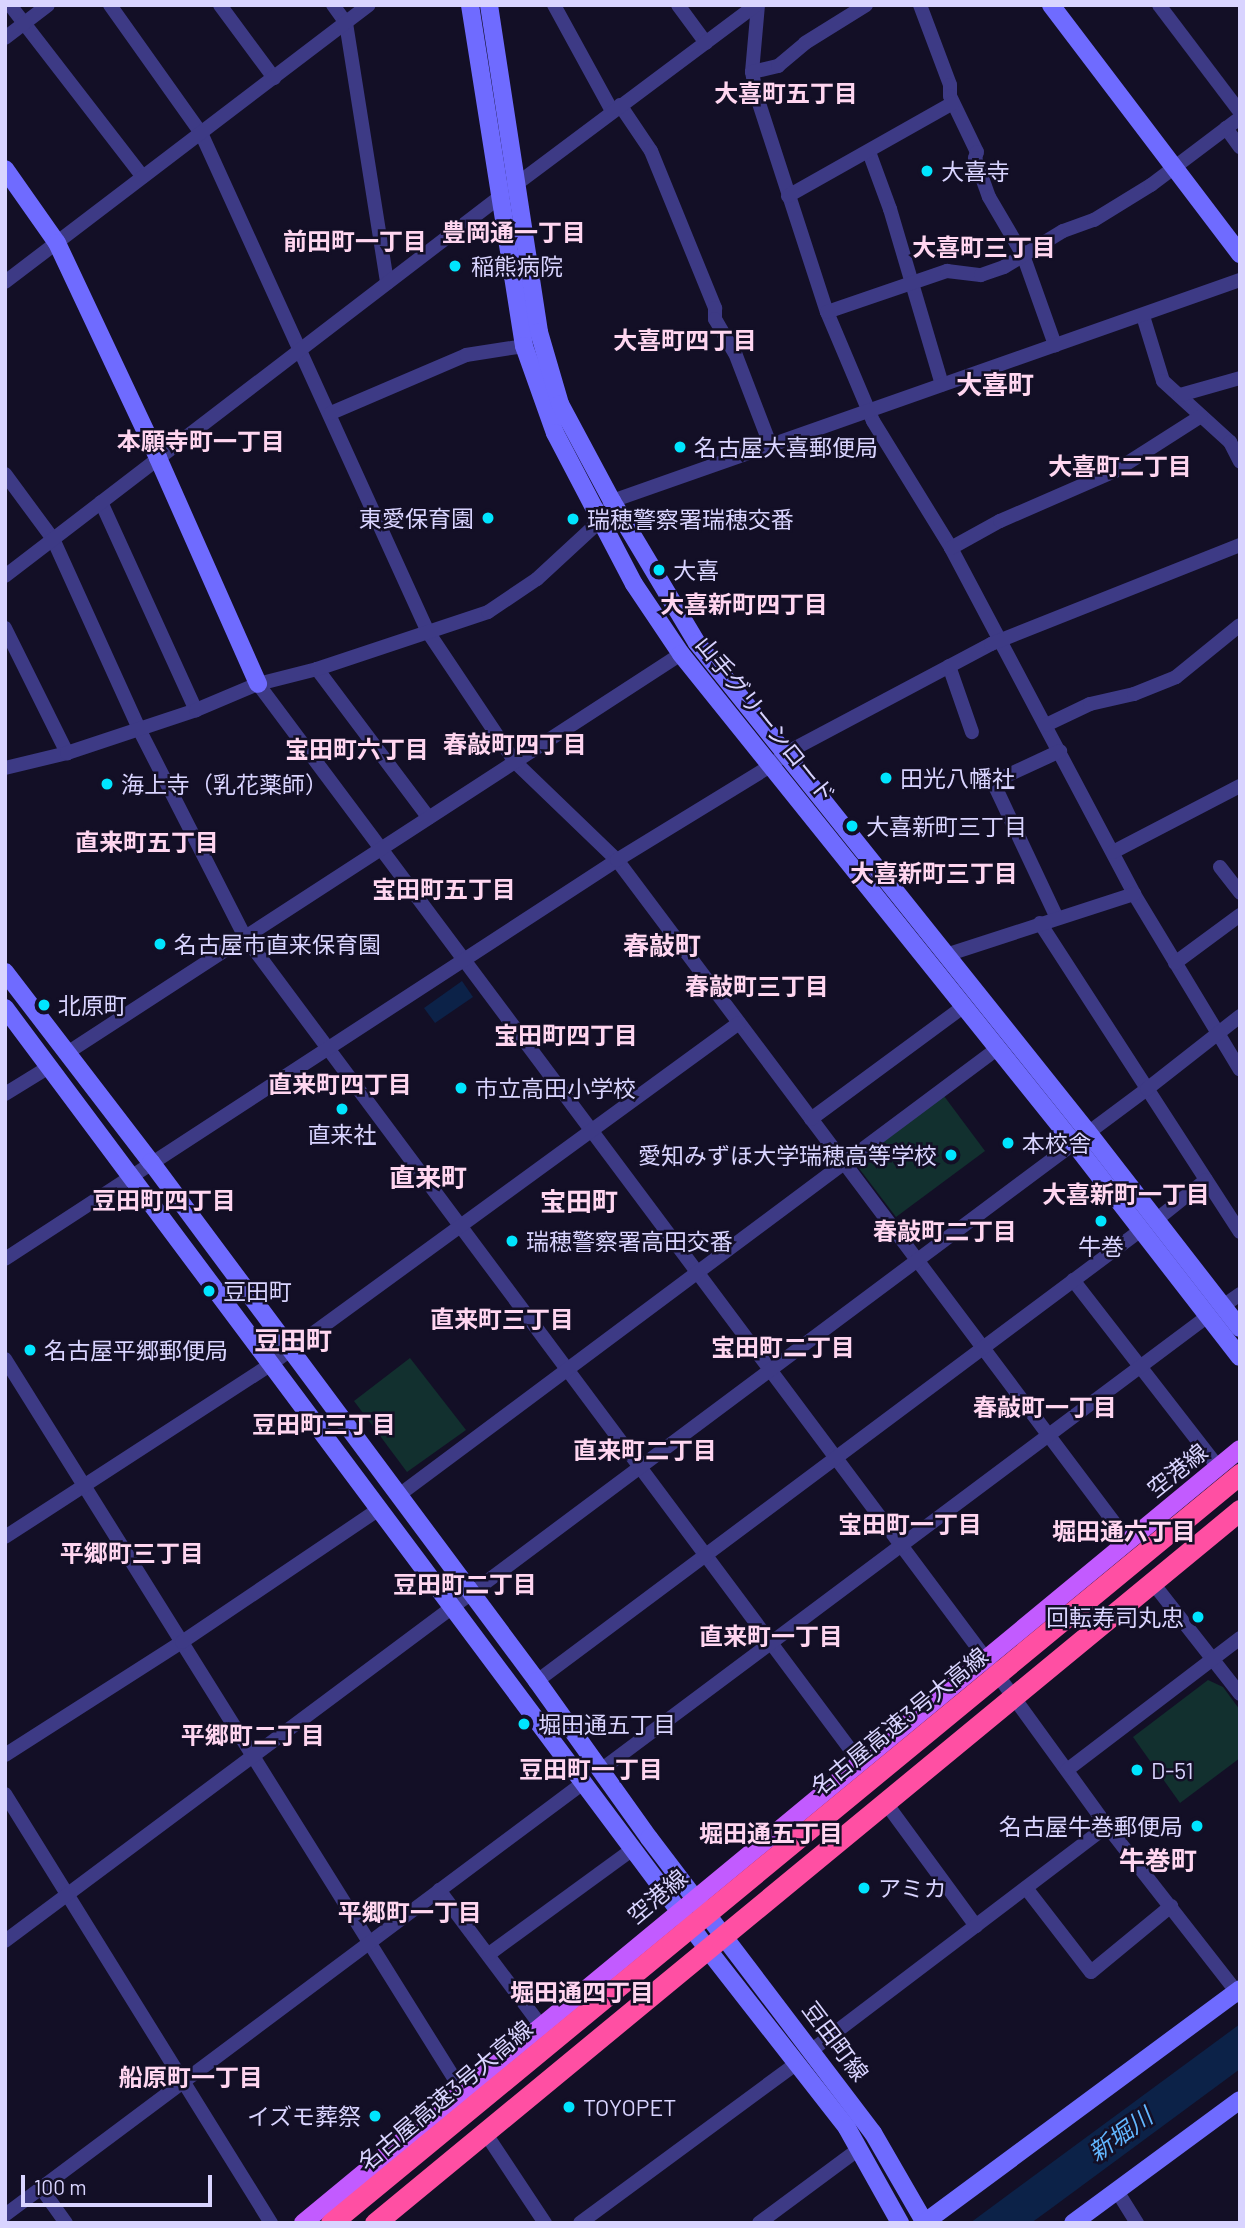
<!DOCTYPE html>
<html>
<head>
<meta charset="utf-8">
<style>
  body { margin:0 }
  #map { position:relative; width:1245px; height:2228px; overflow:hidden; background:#130f26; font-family:Barlow,"Noto Sans JP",sans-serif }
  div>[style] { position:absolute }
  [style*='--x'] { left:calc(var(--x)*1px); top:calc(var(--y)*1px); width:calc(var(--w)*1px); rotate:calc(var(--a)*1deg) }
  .green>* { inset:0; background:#12302f }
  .water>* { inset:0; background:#0c2248 }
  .street>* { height:14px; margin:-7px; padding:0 7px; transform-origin:7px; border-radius:7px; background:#3d3a85 }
  .secondary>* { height:18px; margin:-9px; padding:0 9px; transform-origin:9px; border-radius:9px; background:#6f6bff }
  .primary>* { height:18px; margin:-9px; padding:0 9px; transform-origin:9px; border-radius:9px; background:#c25bff }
  .highway-bridge>* { height:21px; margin:-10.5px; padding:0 10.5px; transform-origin:10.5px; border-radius:10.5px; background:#ff4fa3 }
  .dots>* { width:19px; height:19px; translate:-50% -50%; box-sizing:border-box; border:4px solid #130f26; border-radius:50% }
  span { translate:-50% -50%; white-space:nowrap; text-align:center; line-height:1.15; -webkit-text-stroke:5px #130f26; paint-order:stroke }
  .poi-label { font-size:23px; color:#d9d4ff }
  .left { translate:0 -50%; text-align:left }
  .right { translate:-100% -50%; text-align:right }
  .street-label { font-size:23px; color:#d9d4ff }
  .neighbourhood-label { font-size:24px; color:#ffd6f0; font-weight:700 }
  .water-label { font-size:24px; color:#62b6ff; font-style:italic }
  .quarter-label { font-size:26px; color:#ffd6f0; font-weight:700 }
  .frame { position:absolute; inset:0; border:7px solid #d9d4ff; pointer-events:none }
  .scale { position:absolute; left:21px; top:2175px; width:191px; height:32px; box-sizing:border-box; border:4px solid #d9d4ff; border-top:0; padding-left:9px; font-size:21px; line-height:24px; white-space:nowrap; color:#d9d4ff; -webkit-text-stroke:5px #130f26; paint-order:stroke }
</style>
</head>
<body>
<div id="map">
  <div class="green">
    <div style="clip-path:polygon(944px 1096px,985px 1151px,896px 1217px,855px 1163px)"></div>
    <div style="clip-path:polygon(410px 1358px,466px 1430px,407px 1472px,354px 1401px)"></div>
    <div style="clip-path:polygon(1208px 1680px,1223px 1687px,1240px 1710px,1240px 1758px,1180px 1803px,1133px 1737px)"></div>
  </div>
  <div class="water">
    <div style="clip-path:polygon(462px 981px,473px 997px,435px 1023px,424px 1008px)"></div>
    <div style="clip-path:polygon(1240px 2024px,1240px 2069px,1049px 2210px,1031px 2223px,970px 2223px)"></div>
  </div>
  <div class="street">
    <div style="--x:10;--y:5;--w:217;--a:52.3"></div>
    <div style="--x:110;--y:5;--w:157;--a:54.6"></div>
    <div style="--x:201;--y:133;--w:548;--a:65.54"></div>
    <div style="--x:428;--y:632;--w:156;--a:56.2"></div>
    <div style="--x:515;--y:762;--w:141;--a:43.9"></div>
    <div style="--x:617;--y:860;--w:851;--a:53.12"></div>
    <div style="--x:220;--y:5;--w:91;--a:53.5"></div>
    <div style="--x:333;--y:5;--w:22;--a:54"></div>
    <div style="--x:346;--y:23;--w:263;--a:81"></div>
    <div style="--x:554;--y:5;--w:121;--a:61.3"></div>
    <div style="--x:678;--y:5;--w:47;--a:53.6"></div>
    <div style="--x:758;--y:5;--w:67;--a:95.1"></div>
    <div style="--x:752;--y:72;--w:25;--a:79"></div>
    <div style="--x:757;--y:97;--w:226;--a:72"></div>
    <div style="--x:827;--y:312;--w:118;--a:67.1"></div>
    <div style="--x:873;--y:421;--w:149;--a:58.4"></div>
    <div style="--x:951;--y:548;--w:391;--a:62.1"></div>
    <div style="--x:1134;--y:894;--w:205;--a:58.9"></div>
    <div style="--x:920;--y:5;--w:85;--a:69.4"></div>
    <div style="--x:950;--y:85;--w:11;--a:90"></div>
    <div style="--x:950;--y:96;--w:62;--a:64.3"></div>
    <div style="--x:977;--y:152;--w:6;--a:108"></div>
    <div style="--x:975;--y:158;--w:41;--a:70.3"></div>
    <div style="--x:989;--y:197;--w:67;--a:59.6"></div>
    <div style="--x:1023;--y:255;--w:96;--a:70.4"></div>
    <div style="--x:1159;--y:5;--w:134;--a:52.9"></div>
    <div style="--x:5;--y:38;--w:54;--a:-37.5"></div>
    <div style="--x:752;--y:72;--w:27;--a:-13"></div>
    <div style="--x:778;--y:66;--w:35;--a:-40"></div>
    <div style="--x:805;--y:43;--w:72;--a:-31.9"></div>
    <div style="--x:620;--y:105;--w:55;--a:56"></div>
    <div style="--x:651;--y:151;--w:170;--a:67.8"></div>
    <div style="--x:715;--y:308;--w:11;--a:90"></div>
    <div style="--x:715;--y:319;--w:39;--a:60"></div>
    <div style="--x:735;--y:353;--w:97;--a:69"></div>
    <div style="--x:1226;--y:128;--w:24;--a:54"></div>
    <div style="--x:869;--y:152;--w:61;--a:69.8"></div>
    <div style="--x:890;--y:209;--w:183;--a:73.5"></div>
    <div style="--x:788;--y:196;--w:189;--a:-29.4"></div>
    <div style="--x:5;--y:282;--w:457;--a:-37.3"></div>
    <div style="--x:827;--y:312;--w:127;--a:-18.9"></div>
    <div style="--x:947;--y:271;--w:34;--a:7"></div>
    <div style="--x:981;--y:275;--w:24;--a:-19"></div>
    <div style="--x:1004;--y:267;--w:69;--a:-31.4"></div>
    <div style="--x:1063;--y:231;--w:33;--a:-20"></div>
    <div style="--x:1094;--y:220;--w:67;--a:-31.6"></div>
    <div style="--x:1151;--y:185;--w:111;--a:-37"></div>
    <div style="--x:1143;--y:316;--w:68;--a:72.9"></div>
    <div style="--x:1163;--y:381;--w:91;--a:42.3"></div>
    <div style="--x:1230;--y:442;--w:22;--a:63"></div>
    <div style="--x:1180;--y:395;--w:62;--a:-15.8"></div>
    <div style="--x:331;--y:413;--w:147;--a:-23.2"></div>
    <div style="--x:466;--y:355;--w:59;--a:-8.8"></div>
    <div style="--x:5;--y:474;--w:81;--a:53.6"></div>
    <div style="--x:53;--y:539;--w:209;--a:65.6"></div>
    <div style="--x:139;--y:729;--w:233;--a:63"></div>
    <div style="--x:245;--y:937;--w:1028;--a:53.31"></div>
    <div style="--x:101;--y:502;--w:229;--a:65.5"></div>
    <div style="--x:951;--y:548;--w:56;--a:-28.9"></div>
    <div style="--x:1000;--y:521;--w:125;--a:-23.5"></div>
    <div style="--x:1115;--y:471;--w:102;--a:-32.6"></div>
    <div style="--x:5;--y:576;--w:646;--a:-37.46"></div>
    <div style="--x:518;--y:183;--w:297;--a:-36.8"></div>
    <div style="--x:5;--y:628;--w:140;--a:63.6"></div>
    <div style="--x:949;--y:666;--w:70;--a:70.8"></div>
    <div style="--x:317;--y:669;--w:186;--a:53.1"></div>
    <div style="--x:258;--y:684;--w:1217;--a:53.25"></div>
    <div style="--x:986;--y:1659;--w:206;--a:54.1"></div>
    <div style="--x:1107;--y:1826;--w:216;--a:52"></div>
    <div style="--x:1046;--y:725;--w:49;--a:-25.5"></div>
    <div style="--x:1090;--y:704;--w:45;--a:-12.8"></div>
    <div style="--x:1134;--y:694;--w:45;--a:-22"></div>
    <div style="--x:1176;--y:677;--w:82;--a:-39.1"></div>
    <div style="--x:5;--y:768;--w:64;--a:-13.6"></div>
    <div style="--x:67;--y:753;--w:136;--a:-18.4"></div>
    <div style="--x:196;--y:710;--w:67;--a:-22.8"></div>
    <div style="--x:258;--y:684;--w:61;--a:-14.3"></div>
    <div style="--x:317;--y:669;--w:180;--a:-18.4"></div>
    <div style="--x:488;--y:612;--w:59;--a:-34"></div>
    <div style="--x:537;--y:579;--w:87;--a:-42.7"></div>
    <div style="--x:601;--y:520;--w:22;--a:-60"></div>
    <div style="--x:612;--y:501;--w:666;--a:-19.39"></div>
    <div style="--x:1113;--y:852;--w:143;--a:-27.5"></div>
    <div style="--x:1220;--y:867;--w:33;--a:52"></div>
    <div style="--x:1057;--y:918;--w:150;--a:-115.2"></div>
    <div style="--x:993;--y:782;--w:74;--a:-24.8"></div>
    <div style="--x:1040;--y:923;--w:368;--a:57.1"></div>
    <div style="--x:946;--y:955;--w:198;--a:-18"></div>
    <div style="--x:1175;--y:963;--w:81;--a:-36.4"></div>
    <div style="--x:67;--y:1053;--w:732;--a:-33.02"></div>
    <div style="--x:5;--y:1094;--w:52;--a:-31.5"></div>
    <div style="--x:811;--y:1119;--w:189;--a:-36.4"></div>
    <div style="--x:1156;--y:1220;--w:64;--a:-38.7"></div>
    <div style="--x:5;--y:1259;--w:731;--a:-33.1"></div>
    <div style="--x:617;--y:860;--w:182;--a:-31.5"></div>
    <div style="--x:772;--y:765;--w:18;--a:-41"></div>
    <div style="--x:786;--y:753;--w:232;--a:-28"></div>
    <div style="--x:991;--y:644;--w:268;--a:-21.7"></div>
    <div style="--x:1073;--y:1280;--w:237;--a:52.2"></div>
    <div style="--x:1223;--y:1306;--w:21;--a:-35"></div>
    <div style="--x:5;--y:1359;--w:863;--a:58.02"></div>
    <div style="--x:399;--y:1495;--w:746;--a:-36.72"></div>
    <div style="--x:5;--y:1537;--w:317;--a:-33"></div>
    <div style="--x:271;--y:1364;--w:579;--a:-36.08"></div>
    <div style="--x:1156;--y:1587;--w:136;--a:51.9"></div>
    <div style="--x:537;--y:1681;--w:754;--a:-36.75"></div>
    <div style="--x:5;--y:1755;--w:210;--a:-32.6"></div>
    <div style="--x:182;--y:1642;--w:238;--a:-34"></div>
    <div style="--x:602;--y:1769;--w:757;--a:-36.78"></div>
    <div style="--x:1067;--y:1770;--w:218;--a:-37.3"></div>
    <div style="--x:5;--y:1794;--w:505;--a:58.2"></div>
    <div style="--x:891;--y:1810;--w:144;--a:53.8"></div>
    <div style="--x:1026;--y:1888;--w:106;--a:52.3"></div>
    <div style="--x:1091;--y:1972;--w:104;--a:-39.5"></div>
    <div style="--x:439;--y:1890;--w:170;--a:53.1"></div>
    <div style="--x:5;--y:1941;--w:1425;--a:-36.73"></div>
    <div style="--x:1147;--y:1089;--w:118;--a:-38.1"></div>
    <div style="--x:489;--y:1954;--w:178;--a:-36.1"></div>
    <div style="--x:812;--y:2050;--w:370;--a:-37.2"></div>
    <div style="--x:490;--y:2140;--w:100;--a:56.5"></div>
    <div style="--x:41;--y:2188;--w:43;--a:54.5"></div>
    <div style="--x:1117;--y:2191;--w:38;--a:58"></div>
    <div style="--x:5;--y:2215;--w:722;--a:-36.77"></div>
    <div style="--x:580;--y:2223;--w:270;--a:-36.4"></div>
    <div style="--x:759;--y:2223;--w:124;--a:-36.5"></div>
  </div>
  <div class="secondary">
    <div style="--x:470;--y:5;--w:345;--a:81"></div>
    <div style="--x:524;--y:346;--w:92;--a:70.4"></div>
    <div style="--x:555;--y:433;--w:170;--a:62.4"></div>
    <div style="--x:634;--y:584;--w:84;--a:56.1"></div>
    <div style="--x:681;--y:654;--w:626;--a:51.23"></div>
    <div style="--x:1073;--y:1142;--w:272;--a:52.2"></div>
    <div style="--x:489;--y:5;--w:331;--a:81.3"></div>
    <div style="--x:539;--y:332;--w:75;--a:73.7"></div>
    <div style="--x:560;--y:404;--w:110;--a:61.8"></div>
    <div style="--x:612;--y:501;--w:165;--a:59.1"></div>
    <div style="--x:697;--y:643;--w:625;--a:51.37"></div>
    <div style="--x:1087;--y:1131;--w:249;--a:52.2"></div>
    <div style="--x:1051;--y:5;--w:313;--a:52.8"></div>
    <div style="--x:5;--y:169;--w:90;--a:54.9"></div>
    <div style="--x:57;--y:243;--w:238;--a:64.8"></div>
    <div style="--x:158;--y:458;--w:247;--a:66.1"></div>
    <div style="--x:5;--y:972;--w:240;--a:52.5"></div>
    <div style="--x:151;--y:1162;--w:647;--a:53.36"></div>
    <div style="--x:537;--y:1681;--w:193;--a:54.5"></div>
    <div style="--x:649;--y:1838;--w:370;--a:52.8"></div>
    <div style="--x:873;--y:2133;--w:104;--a:60"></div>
    <div style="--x:5;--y:1008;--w:1182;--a:53.26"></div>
    <div style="--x:712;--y:1955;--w:219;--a:52"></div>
    <div style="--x:847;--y:2128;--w:109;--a:60.8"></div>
    <div style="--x:924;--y:2223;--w:393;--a:-36.5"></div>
    <div style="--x:1073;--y:2223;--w:207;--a:-36.4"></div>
  </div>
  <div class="primary">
    <div style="--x:303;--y:2223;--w:1215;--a:-39.56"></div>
  </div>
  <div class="highway-bridge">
    <div style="--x:331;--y:2223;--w:1178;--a:-39.49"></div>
    <div style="--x:375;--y:2223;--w:1121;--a:-39.5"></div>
  </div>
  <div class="dots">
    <div style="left:927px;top:171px;background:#00e5ff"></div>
    <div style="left:455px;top:266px;background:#00e5ff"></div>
    <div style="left:680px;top:447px;background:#00e5ff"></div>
    <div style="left:488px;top:518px;background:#00e5ff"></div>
    <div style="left:573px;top:519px;background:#00e5ff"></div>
    <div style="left:659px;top:570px;background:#00e5ff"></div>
    <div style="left:886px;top:778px;background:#00e5ff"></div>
    <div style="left:107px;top:784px;background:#00e5ff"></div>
    <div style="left:852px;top:826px;background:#00e5ff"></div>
    <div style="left:160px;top:944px;background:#00e5ff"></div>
    <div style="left:44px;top:1005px;background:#00e5ff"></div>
    <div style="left:461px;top:1088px;background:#00e5ff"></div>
    <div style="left:342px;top:1109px;background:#00e5ff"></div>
    <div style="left:1008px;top:1143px;background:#00e5ff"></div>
    <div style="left:951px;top:1155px;background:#00e5ff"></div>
    <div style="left:1101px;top:1221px;background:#00e5ff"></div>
    <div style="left:512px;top:1241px;background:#00e5ff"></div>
    <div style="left:209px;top:1291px;background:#00e5ff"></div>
    <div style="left:30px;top:1350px;background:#00e5ff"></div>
    <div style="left:1198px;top:1617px;background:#00e5ff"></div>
    <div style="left:524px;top:1724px;background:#00e5ff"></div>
    <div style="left:1137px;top:1770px;background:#00e5ff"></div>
    <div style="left:1197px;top:1826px;background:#00e5ff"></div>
    <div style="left:864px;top:1888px;background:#00e5ff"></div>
    <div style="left:569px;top:2107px;background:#00e5ff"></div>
    <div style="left:375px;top:2116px;background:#00e5ff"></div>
  </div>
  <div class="poi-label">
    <span class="left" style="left:941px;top:171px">大喜寺</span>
    <span class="left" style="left:471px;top:266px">稲熊病院</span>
    <span class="left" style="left:694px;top:447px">名古屋大喜郵便局</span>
    <span class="right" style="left:474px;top:518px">東愛保育園</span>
    <span class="left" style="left:587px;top:519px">瑞穂警察署瑞穂交番</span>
    <span class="left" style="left:673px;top:570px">大喜</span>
    <span class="left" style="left:900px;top:778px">田光八幡社</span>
    <span class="left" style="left:121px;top:784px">海上寺（乳花薬師）</span>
    <span class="left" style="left:866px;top:826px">大喜新町三丁目</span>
    <span class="left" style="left:174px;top:944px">名古屋市直来保育園</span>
    <span class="left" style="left:58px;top:1005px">北原町</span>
    <span class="left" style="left:475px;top:1088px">市立高田小学校</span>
    <span style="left:342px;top:1134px">直来社</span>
    <span class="left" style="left:1022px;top:1143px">本校舎</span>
    <span class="right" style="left:937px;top:1155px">愛知みずほ大学瑞穂高等学校</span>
    <span class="left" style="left:526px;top:1241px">瑞穂警察署高田交番</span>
    <span style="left:1101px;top:1246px">牛巻</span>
    <span class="left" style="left:223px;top:1291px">豆田町</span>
    <span class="left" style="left:44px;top:1350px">名古屋平郷郵便局</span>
    <span class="right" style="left:1184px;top:1617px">回転寿司丸忠</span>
    <span class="left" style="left:538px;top:1724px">堀田通五丁目</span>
    <span class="left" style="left:1151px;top:1770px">D-51</span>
    <span class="right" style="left:1183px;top:1826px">名古屋牛巻郵便局</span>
    <span class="left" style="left:878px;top:1888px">アミカ</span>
    <span class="left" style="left:583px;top:2107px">TOYOPET</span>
    <span class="right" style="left:361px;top:2116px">イズモ葬祭</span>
  </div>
  <div class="street-label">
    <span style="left:766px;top:719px;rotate:51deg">山手グリーンロード</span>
    <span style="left:1177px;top:1470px;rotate:-39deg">空港線</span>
    <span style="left:899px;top:1721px;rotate:-39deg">名古屋高速3号大高線</span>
    <span style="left:657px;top:1896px;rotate:-40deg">空港線</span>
    <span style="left:836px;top:2041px;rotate:53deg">豆田町線</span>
    <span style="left:445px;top:2095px;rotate:-40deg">名古屋高速3号大高線</span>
  </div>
  <div class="neighbourhood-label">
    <span style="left:786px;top:93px">大喜町五丁目</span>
    <span style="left:514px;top:232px">豊岡通一丁目</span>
    <span style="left:355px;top:241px">前田町一丁目</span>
    <span style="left:984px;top:247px">大喜町三丁目</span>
    <span style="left:685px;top:340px">大喜町四丁目</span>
    <span style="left:201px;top:441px">本願寺町一丁目</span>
    <span style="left:1120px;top:466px">大喜町二丁目</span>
    <span style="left:744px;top:604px">大喜新町四丁目</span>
    <span style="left:515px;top:744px">春敲町四丁目</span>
    <span style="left:357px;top:749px">宝田町六丁目</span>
    <span style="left:147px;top:842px">直来町五丁目</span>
    <span style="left:934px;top:873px">大喜新町三丁目</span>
    <span style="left:444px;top:889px">宝田町五丁目</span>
    <span style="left:757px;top:986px">春敲町三丁目</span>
    <span style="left:566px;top:1035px">宝田町四丁目</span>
    <span style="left:340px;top:1084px">直来町四丁目</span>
    <span style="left:1126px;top:1194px">大喜新町一丁目</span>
    <span style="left:164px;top:1200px">豆田町四丁目</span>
    <span style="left:945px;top:1231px">春敲町二丁目</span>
    <span style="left:502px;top:1319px">直来町三丁目</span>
    <span style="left:783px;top:1347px">宝田町二丁目</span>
    <span style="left:1045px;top:1407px">春敲町一丁目</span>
    <span style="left:324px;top:1424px">豆田町三丁目</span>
    <span style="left:645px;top:1450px">直来町二丁目</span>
    <span style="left:910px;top:1524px">宝田町一丁目</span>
    <span style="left:1124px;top:1531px">堀田通六丁目</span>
    <span style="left:132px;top:1553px">平郷町三丁目</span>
    <span style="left:465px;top:1584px">豆田町二丁目</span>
    <span style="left:771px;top:1636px">直来町一丁目</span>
    <span style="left:253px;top:1735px">平郷町二丁目</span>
    <span style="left:591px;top:1769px">豆田町一丁目</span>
    <span style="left:771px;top:1833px">堀田通五丁目</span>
    <span style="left:410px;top:1912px">平郷町一丁目</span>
    <span style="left:582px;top:1992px">堀田通四丁目</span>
    <span style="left:191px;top:2077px">船原町一丁目</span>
  </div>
  <div class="water-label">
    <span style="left:1120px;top:2134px;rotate:-36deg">新堀川</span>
  </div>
  <div class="quarter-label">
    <span style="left:995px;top:384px">大喜町</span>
    <span style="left:662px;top:945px">春敲町</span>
    <span style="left:428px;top:1177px">直来町</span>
    <span style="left:579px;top:1201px">宝田町</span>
    <span style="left:293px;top:1340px">豆田町</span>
    <span style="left:1158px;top:1860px">牛巻町</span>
  </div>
  <div class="frame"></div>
  <div class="scale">100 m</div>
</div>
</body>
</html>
